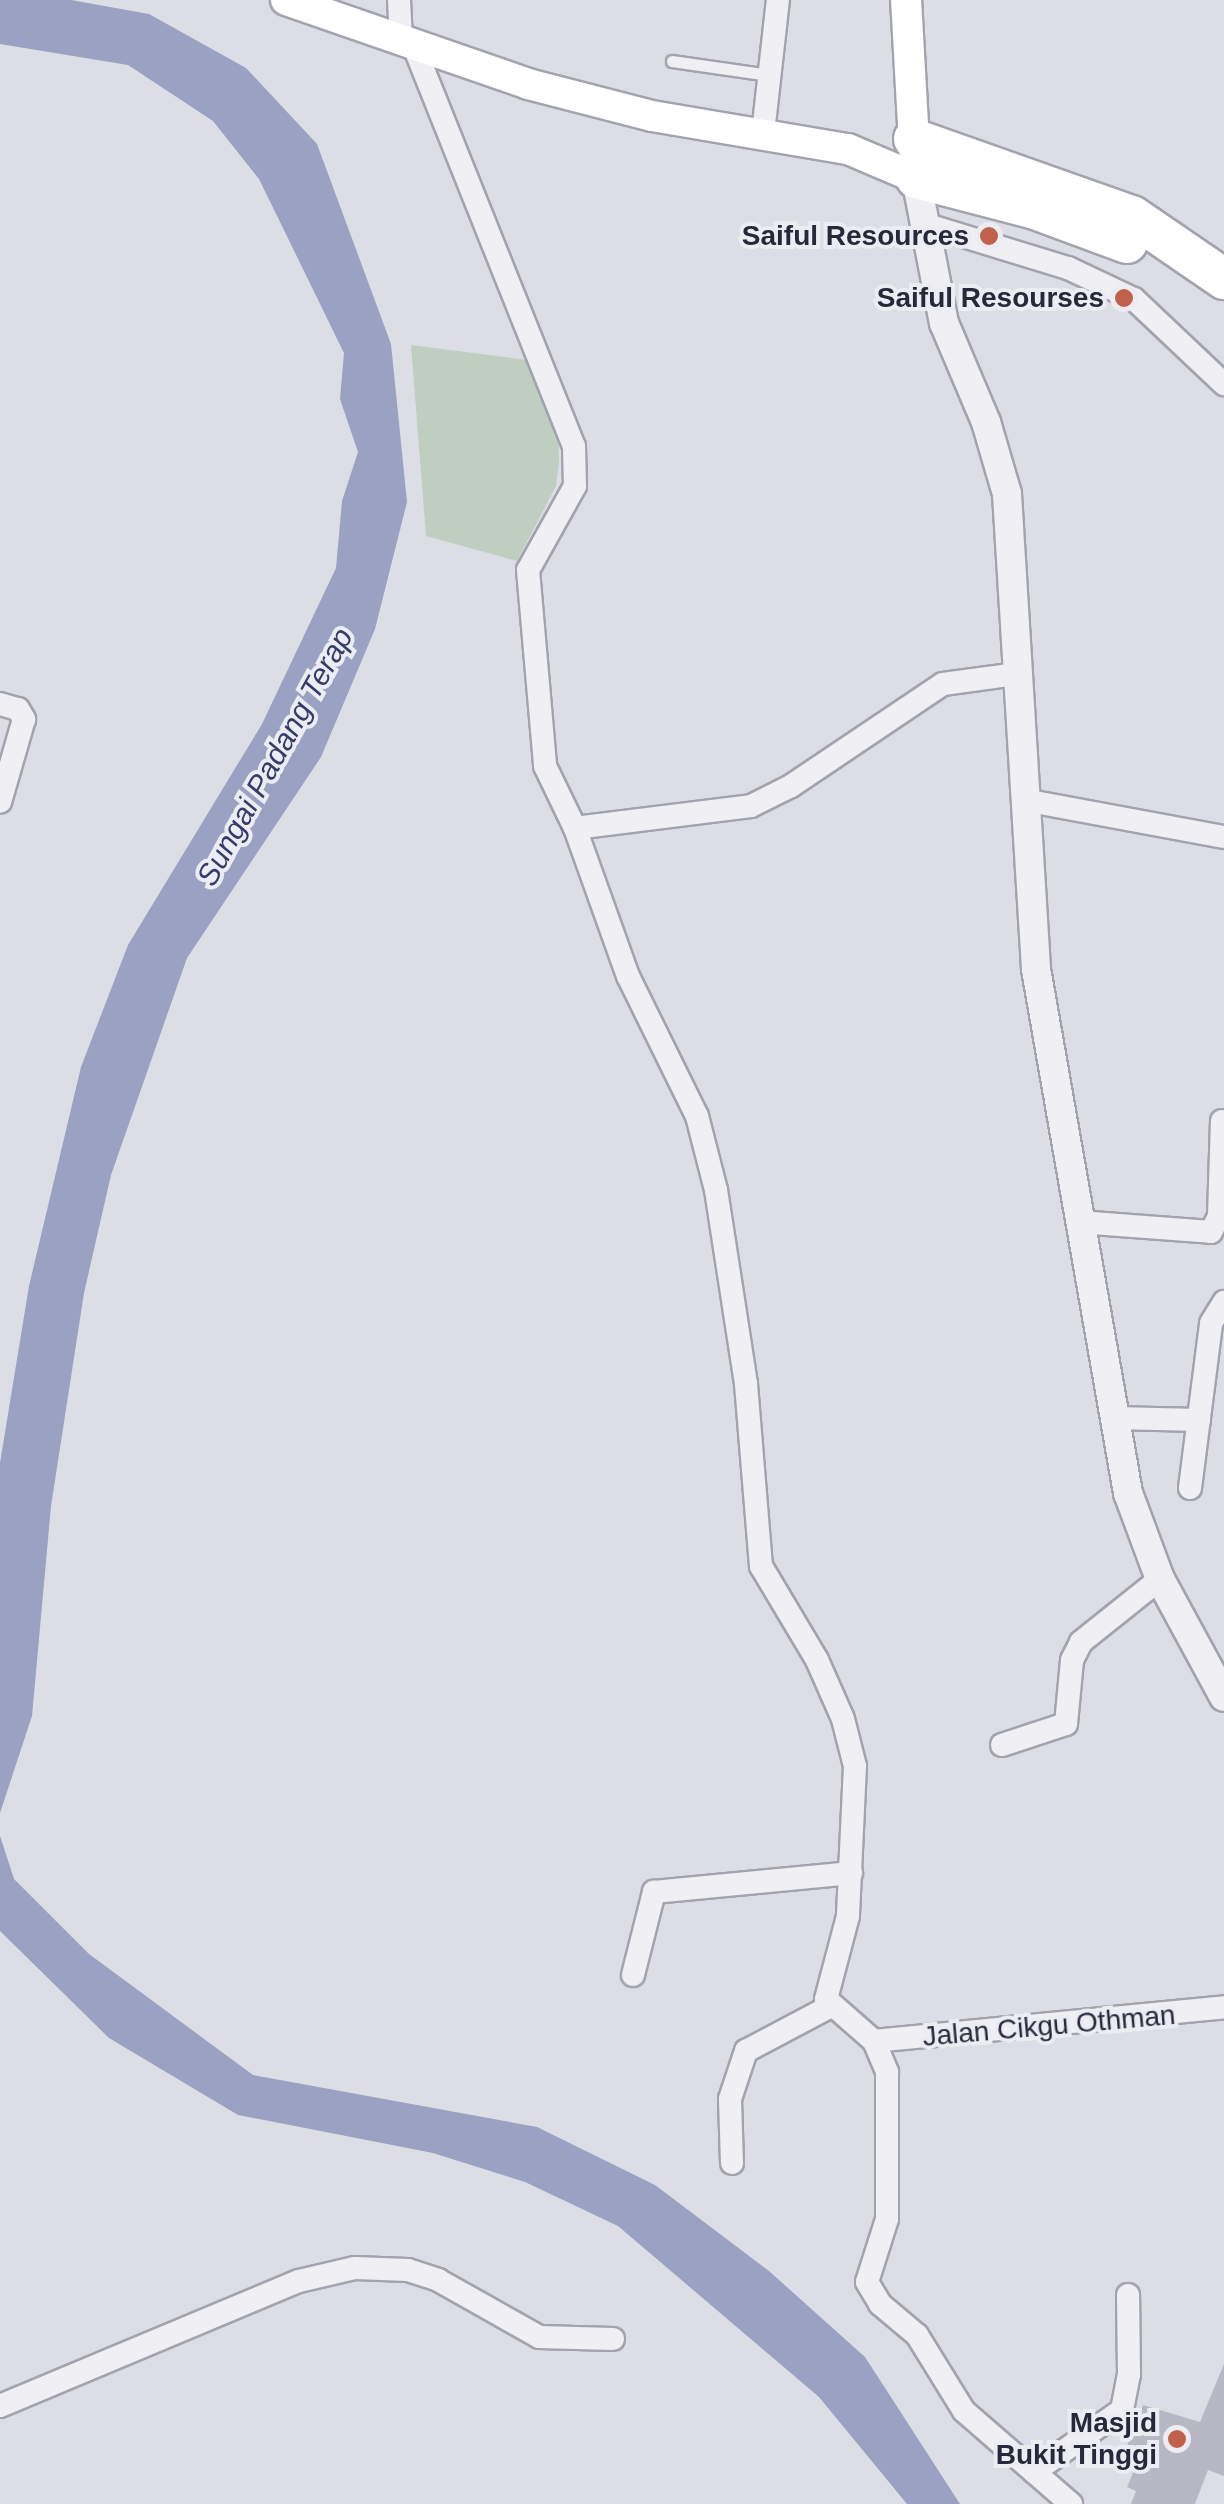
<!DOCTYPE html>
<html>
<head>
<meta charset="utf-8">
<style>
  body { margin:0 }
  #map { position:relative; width:1224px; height:2504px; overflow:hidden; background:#dddde5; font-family:Helvetica,sans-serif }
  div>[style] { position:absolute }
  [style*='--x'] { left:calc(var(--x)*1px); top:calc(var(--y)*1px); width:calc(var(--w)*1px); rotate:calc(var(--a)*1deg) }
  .green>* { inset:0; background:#bfcec0 }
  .water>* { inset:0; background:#9aa1c2 }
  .building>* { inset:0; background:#b8b8c4 }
  .roads { filter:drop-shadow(2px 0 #a3a3ae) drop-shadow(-2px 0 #a3a3ae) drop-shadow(0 2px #a3a3ae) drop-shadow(0 -2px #a3a3ae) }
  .service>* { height:11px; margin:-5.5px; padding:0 5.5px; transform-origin:5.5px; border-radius:5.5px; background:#efeff4 }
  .minor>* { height:22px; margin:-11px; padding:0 11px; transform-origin:11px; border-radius:11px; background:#efeff4 }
  .tertiary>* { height:28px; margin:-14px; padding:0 14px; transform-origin:14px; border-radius:14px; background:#efeff4 }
  .secondary>* { height:30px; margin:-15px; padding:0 15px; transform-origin:15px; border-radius:15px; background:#fff }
  .motorway>* { height:40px; margin:-20px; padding:0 20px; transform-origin:20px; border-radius:20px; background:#fff }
  .dots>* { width:28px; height:28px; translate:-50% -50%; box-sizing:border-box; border:5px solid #ececf3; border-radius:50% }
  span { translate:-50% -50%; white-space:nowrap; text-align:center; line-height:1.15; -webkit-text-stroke:8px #ececf3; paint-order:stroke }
  .poi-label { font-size:28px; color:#28283a; font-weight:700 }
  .right { translate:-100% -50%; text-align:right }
  .street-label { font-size:28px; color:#28283a }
  .water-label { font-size:30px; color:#363c6a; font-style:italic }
</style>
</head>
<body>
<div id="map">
  <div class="green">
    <div style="clip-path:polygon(411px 345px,527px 360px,558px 435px,559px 461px,556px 486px,517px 561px,426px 536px)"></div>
  </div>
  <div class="water">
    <div style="clip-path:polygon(0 0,71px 0,149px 14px,246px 68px,317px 144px,391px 344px,407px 502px,375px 629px,321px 757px,187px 958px,111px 1175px,84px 1293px,51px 1506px,32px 1716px,0 1813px,0 1463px,29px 1286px,81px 1067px,128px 945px,262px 724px,336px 568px,342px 501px,358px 452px,340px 399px,344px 353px,259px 179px,213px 121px,128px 65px,0 44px)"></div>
    <div style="clip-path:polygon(0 1836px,14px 1879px,89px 1954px,253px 2075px,537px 2127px,655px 2185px,769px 2271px,865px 2357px,960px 2504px,907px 2504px,819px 2397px,618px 2226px,525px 2182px,433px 2153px,238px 2115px,109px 2038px,0 1931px)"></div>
  </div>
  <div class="building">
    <div style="clip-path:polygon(1224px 2364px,1224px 2476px,1208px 2470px,1195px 2504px,1131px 2504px,1136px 2491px,1127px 2487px,1138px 2461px,1123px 2456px,1143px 2405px,1200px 2422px)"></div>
  </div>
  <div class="roads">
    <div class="service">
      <div style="--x:672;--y:61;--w:98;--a:8.2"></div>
    </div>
    <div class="minor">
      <div style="--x:399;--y:0;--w:40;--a:87.1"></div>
      <div style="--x:413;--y:44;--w:433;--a:68.2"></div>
      <div style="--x:574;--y:446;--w:40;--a:88.6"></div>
      <div style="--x:575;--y:486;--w:96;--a:119.2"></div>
      <div style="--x:528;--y:570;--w:197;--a:85"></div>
      <div style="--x:545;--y:766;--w:69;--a:64.2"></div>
      <div style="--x:575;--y:828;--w:157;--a:70.3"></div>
      <div style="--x:628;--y:976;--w:156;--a:63.8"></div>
      <div style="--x:697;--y:1116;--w:76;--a:75.6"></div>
      <div style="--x:716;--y:1190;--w:196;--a:81.2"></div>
      <div style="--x:746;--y:1384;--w:183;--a:85.3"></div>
      <div style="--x:761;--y:1566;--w:109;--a:59.2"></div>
      <div style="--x:817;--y:1660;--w:64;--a:66.2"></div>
      <div style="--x:843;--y:1719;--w:49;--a:75.7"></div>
      <div style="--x:855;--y:1766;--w:150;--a:92.7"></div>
      <div style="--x:848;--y:1916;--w:86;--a:104.8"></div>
      <div style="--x:826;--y:1999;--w:64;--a:41.2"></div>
      <div style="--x:874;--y:2041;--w:34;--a:67"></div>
      <div style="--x:887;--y:2072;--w:147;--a:90"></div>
      <div style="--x:887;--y:2219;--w:66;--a:107.6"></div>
      <div style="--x:867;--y:2282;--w:26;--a:59"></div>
      <div style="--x:880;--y:2304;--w:48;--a:40"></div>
      <div style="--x:917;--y:2335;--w:89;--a:58.3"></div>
      <div style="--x:964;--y:2411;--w:142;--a:41"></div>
      <div style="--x:763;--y:133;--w:134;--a:-83.6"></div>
      <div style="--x:924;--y:224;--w:151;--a:17"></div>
      <div style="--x:1068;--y:268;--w:73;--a:25.2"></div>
      <div style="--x:1134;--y:299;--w:124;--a:43.4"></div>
      <div style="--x:0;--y:704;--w:19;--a:16"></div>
      <div style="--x:18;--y:709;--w:12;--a:59"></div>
      <div style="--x:24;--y:719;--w:86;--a:106.1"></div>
      <div style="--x:1024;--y:800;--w:203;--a:10.5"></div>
      <div style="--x:575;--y:828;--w:177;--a:-7.1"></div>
      <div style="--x:751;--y:806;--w:45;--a:-26.6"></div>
      <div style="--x:791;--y:786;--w:183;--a:-33.9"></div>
      <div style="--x:943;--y:684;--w:75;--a:-7.7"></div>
      <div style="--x:1079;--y:1222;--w:132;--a:4.3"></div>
      <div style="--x:1211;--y:1232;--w:18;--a:-63"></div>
      <div style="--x:1219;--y:1216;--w:95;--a:-88.2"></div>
      <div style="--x:1114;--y:1418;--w:85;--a:1.3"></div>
      <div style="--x:1190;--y:1488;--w:166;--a:-82.7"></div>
      <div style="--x:1211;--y:1323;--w:25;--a:-58"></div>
      <div style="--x:1002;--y:1745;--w:67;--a:-18.2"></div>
      <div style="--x:1066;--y:1724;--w:64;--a:-84.6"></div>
      <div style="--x:1072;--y:1660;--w:20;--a:-63"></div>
      <div style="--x:1081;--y:1642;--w:101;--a:-38.6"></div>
      <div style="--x:633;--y:1975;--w:86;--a:-75.8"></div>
      <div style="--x:654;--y:1892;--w:198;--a:-5.5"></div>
      <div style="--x:874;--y:2041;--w:352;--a:-5.5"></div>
      <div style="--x:732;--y:2163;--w:64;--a:-91.8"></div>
      <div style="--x:730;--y:2099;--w:51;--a:-71.6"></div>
      <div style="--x:746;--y:2051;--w:94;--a:-27.9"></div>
      <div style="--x:0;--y:2406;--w:324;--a:-22.7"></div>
      <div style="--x:299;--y:2281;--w:57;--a:-13.1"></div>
      <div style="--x:355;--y:2268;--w:53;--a:2.2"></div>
      <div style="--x:408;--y:2270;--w:32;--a:18"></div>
      <div style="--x:438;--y:2280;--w:116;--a:29.4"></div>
      <div style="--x:539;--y:2337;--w:74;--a:1.5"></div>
      <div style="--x:1034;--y:2472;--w:108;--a:-35.2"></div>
      <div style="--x:1122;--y:2410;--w:37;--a:-79"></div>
      <div style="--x:1129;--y:2374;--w:79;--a:-90.7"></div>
    </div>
    <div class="tertiary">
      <div style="--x:916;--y:178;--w:148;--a:79.1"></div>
      <div style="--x:944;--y:323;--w:108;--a:67"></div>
      <div style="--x:986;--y:422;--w:75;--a:73.7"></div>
      <div style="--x:1007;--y:494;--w:476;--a:86.5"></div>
      <div style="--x:1036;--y:969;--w:532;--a:80.04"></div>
      <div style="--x:1128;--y:1493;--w:92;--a:69.6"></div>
      <div style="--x:1160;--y:1579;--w:134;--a:61.5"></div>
    </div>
    <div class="secondary">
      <div style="--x:286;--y:0;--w:256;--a:19.1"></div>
      <div style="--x:528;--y:84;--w:128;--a:14.5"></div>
      <div style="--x:652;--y:116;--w:199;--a:9.6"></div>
      <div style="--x:848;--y:149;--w:74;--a:23.1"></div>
      <div style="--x:916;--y:178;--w:178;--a:-93.2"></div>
    </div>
    <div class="motorway">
      <div style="--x:914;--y:139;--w:231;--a:19.5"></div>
      <div style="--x:1132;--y:216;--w:112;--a:34.4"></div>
      <div style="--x:916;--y:178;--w:123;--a:14.6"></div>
      <div style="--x:1035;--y:209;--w:98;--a:20.3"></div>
    </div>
  </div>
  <div class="dots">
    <div style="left:989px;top:236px;background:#c1614b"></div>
    <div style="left:1124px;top:298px;background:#c1614b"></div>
    <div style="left:1177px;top:2439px;background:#c1614b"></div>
  </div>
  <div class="poi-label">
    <span class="right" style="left:969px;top:236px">Saiful Resources</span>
    <span class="right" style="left:1104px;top:298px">Saiful Resourses</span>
    <span class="right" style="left:1157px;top:2439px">Masjid<br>Bukit Tinggi</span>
  </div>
  <div class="street-label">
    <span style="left:1049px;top:2026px;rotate:-5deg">Jalan Cikgu Othman</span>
  </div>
  <div class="water-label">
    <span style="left:275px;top:757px;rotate:-61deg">Sungai Padang Terap</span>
  </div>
</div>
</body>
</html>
